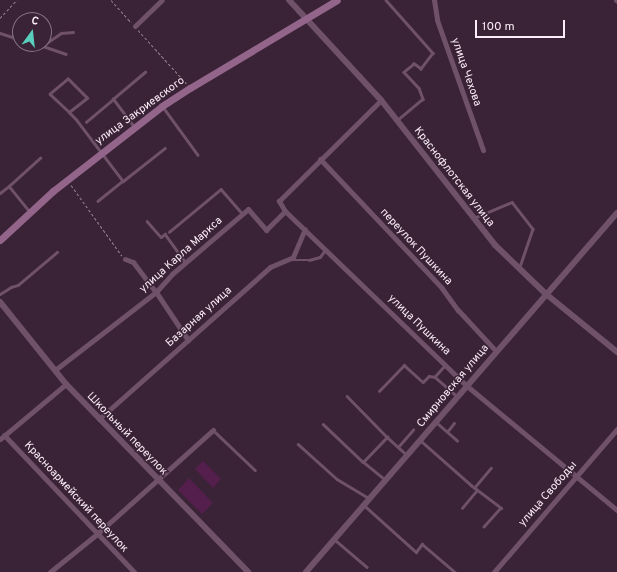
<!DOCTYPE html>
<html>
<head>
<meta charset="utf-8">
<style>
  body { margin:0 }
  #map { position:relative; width:617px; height:572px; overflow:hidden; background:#3a2336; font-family:Overpass,sans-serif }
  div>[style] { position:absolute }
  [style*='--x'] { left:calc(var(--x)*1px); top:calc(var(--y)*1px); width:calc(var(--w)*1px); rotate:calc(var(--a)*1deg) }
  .green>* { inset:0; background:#541e4d }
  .path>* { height:1px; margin-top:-0.5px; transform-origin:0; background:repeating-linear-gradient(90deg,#958292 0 3px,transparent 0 5px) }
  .service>* { height:2.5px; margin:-1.25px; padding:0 1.25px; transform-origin:1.25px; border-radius:1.25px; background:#6f5169 }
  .minor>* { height:5px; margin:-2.5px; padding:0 2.5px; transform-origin:2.5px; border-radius:2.5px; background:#6f5169 }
  .tertiary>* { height:6px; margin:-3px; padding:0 3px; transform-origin:3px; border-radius:3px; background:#6f5169 }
  .secondary>* { height:7px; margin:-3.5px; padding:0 3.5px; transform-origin:3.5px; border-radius:3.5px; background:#94658b }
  span { translate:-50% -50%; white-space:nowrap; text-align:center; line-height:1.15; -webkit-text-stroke:3px #3a2336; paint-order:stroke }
  .street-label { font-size:11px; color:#fbecf8 }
  .north { position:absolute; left:12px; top:12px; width:40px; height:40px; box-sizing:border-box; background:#3a2336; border:1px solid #877384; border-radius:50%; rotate:15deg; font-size:11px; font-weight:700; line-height:16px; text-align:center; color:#fbecf8 }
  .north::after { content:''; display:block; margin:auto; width:14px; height:18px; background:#59cebe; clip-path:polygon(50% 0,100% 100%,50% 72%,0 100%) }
  .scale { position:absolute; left:475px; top:20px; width:90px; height:18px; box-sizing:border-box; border:2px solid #fbecf8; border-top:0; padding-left:5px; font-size:12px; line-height:14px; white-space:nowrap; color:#fbecf8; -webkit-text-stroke:3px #3a2336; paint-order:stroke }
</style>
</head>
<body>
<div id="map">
  <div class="green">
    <div style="clip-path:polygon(203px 461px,221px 479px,213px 488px,195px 469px)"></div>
    <div style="clip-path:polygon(189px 478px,213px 503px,202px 514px,178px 490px)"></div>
  </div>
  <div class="path">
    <div style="--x:111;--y:0;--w:30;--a:48"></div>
    <div style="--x:0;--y:18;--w:25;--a:-47"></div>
    <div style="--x:138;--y:30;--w:72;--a:47.8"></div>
    <div style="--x:71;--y:185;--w:87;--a:54.3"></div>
  </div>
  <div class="service">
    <div style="--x:386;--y:0;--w:71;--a:48.4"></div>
    <div style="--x:433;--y:53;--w:20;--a:127"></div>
    <div style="--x:421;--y:69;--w:9;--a:-144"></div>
    <div style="--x:414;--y:64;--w:13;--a:141"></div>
    <div style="--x:404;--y:72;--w:22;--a:47"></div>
    <div style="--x:419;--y:88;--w:12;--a:70"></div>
    <div style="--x:423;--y:99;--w:33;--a:140"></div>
    <div style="--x:0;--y:33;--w:19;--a:18"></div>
    <div style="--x:18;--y:39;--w:4;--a:-56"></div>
    <div style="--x:35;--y:44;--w:7;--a:16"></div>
    <div style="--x:42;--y:46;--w:23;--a:-34"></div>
    <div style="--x:61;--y:33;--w:12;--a:-5"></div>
    <div style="--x:43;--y:46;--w:24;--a:19"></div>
    <div style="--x:163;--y:107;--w:59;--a:53.9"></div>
    <div style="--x:69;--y:112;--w:23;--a:-38"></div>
    <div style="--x:87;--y:98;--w:27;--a:-135"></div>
    <div style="--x:68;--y:79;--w:23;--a:140"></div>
    <div style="--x:50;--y:94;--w:26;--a:43"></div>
    <div style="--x:69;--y:112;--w:10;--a:45"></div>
    <div style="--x:76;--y:119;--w:78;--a:52.8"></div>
    <div style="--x:123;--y:181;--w:32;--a:141"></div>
    <div style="--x:86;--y:122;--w:35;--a:-40"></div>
    <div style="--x:134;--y:127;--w:35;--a:-127"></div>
    <div style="--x:113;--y:99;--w:42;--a:-40.2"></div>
    <div style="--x:123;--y:181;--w:53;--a:-38.2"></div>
    <div style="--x:9;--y:186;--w:42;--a:-42.1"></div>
    <div style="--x:0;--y:193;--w:11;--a:-38"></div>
    <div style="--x:9;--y:186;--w:32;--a:51"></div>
    <div style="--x:474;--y:218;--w:41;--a:-22.8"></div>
    <div style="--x:512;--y:202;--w:34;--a:52"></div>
    <div style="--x:533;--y:229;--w:40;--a:108.9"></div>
    <div style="--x:147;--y:221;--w:21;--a:49"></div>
    <div style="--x:161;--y:237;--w:5;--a:-37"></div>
    <div style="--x:165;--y:234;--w:34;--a:54"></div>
    <div style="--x:169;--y:232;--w:67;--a:-39.6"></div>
    <div style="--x:221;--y:189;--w:32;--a:49"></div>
    <div style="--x:290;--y:260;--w:19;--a:0"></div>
    <div style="--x:309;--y:260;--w:11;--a:-15"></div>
    <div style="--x:320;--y:257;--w:9;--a:-54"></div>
    <div style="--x:0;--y:294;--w:13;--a:-32"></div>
    <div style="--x:11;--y:287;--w:7;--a:-16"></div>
    <div style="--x:18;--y:285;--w:51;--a:-40.2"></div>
    <div style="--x:445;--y:366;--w:15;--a:132"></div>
    <div style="--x:435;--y:377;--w:29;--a:41"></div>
    <div style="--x:379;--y:391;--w:36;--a:-46"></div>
    <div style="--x:404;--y:365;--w:25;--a:42"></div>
    <div style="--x:423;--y:382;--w:8;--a:-45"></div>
    <div style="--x:429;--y:376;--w:6;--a:9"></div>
    <div style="--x:347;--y:396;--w:57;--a:45.7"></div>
    <div style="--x:436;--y:422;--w:28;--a:41"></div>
    <div style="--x:323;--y:424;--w:55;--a:43.5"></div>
    <div style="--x:213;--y:430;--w:58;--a:43.6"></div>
    <div style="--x:447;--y:432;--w:11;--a:-52"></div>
    <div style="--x:420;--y:440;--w:68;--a:41.4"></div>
    <div style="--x:471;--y:485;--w:38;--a:37"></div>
    <div style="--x:501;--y:508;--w:25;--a:132"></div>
    <div style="--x:298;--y:444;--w:52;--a:41.9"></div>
    <div style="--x:337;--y:479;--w:37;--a:31"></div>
    <div style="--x:398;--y:447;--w:23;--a:-49"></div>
    <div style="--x:385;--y:480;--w:28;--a:-141"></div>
    <div style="--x:363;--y:462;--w:35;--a:-46"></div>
    <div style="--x:387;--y:437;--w:27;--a:42"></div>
    <div style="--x:474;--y:488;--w:26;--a:-50"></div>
    <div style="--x:365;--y:506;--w:69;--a:42"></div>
    <div style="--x:416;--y:552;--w:10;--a:-53"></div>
    <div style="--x:422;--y:544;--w:43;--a:40.3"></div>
    <div style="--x:462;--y:508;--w:23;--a:-50"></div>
    <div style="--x:334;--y:539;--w:43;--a:40.3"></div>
  </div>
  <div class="minor">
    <div style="--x:434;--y:0;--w:20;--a:81"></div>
    <div style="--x:437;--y:20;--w:138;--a:70.5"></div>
    <div style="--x:616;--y:0;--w:1;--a:45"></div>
    <div style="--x:135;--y:26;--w:37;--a:-44"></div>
    <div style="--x:320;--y:159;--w:176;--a:46.6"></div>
    <div style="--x:441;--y:287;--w:29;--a:54"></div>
    <div style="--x:458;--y:310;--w:56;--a:47.2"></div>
    <div style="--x:285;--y:211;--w:252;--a:43.9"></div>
    <div style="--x:467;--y:386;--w:195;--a:39.6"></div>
    <div style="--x:125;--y:259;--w:9;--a:21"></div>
    <div style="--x:133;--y:262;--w:38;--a:53"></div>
    <div style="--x:156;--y:292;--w:58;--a:56.3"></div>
    <div style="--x:55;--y:370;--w:128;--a:-37.7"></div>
    <div style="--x:156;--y:292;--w:24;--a:-48"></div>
    <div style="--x:172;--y:274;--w:100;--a:-40.5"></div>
    <div style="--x:248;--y:209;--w:28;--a:49"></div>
    <div style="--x:266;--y:230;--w:27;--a:-45"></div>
    <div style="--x:285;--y:211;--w:12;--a:-121"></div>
    <div style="--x:279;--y:201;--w:144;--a:-44.7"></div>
    <div style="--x:99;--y:419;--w:229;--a:-41.6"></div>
    <div style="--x:270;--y:267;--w:25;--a:-23"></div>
    <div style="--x:293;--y:257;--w:30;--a:-67"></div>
    <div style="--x:4;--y:435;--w:189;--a:46.5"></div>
    <div style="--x:0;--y:439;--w:86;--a:-39.8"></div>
    <div style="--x:50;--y:572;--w:60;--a:-39"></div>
    <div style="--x:97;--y:534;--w:156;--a:-41.9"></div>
    <div style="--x:494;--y:572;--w:189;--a:-49.3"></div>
  </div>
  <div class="tertiary">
    <div style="--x:289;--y:0;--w:136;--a:47.4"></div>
    <div style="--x:381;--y:100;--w:184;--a:51.8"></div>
    <div style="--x:495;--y:245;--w:71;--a:43.9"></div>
    <div style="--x:546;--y:294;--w:92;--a:39.2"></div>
    <div style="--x:0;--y:302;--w:105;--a:51.2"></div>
    <div style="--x:66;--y:384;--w:262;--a:45.9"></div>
    <div style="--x:306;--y:572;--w:475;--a:-49.1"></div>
  </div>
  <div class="secondary">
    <div style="--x:0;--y:240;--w:72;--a:-42.8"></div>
    <div style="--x:53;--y:191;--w:138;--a:-37.9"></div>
    <div style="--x:162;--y:106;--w:33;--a:-33"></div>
    <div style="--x:190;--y:88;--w:171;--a:-30.9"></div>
  </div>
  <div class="street-label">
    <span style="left:466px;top:72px;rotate:71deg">улица Чехова</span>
    <span style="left:140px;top:111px;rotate:-36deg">улица Закриевского</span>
    <span style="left:454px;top:177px;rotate:52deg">Краснофлотская улица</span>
    <span style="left:416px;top:247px;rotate:47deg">переулок Пушкина</span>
    <span style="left:181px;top:255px;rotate:-42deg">улица Карла Маркса</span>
    <span style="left:199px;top:317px;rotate:-42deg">Базарная улица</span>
    <span style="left:419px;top:325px;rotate:44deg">улица Пушкина</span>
    <span style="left:453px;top:386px;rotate:-50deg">Смирновская улица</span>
    <span style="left:127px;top:434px;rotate:46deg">Школьный переулок</span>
    <span style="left:548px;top:494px;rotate:-49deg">улица Свободы</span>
    <span style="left:76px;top:497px;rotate:47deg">Красноармейский переулок</span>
  </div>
  <div class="north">С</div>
  <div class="scale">100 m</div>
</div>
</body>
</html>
